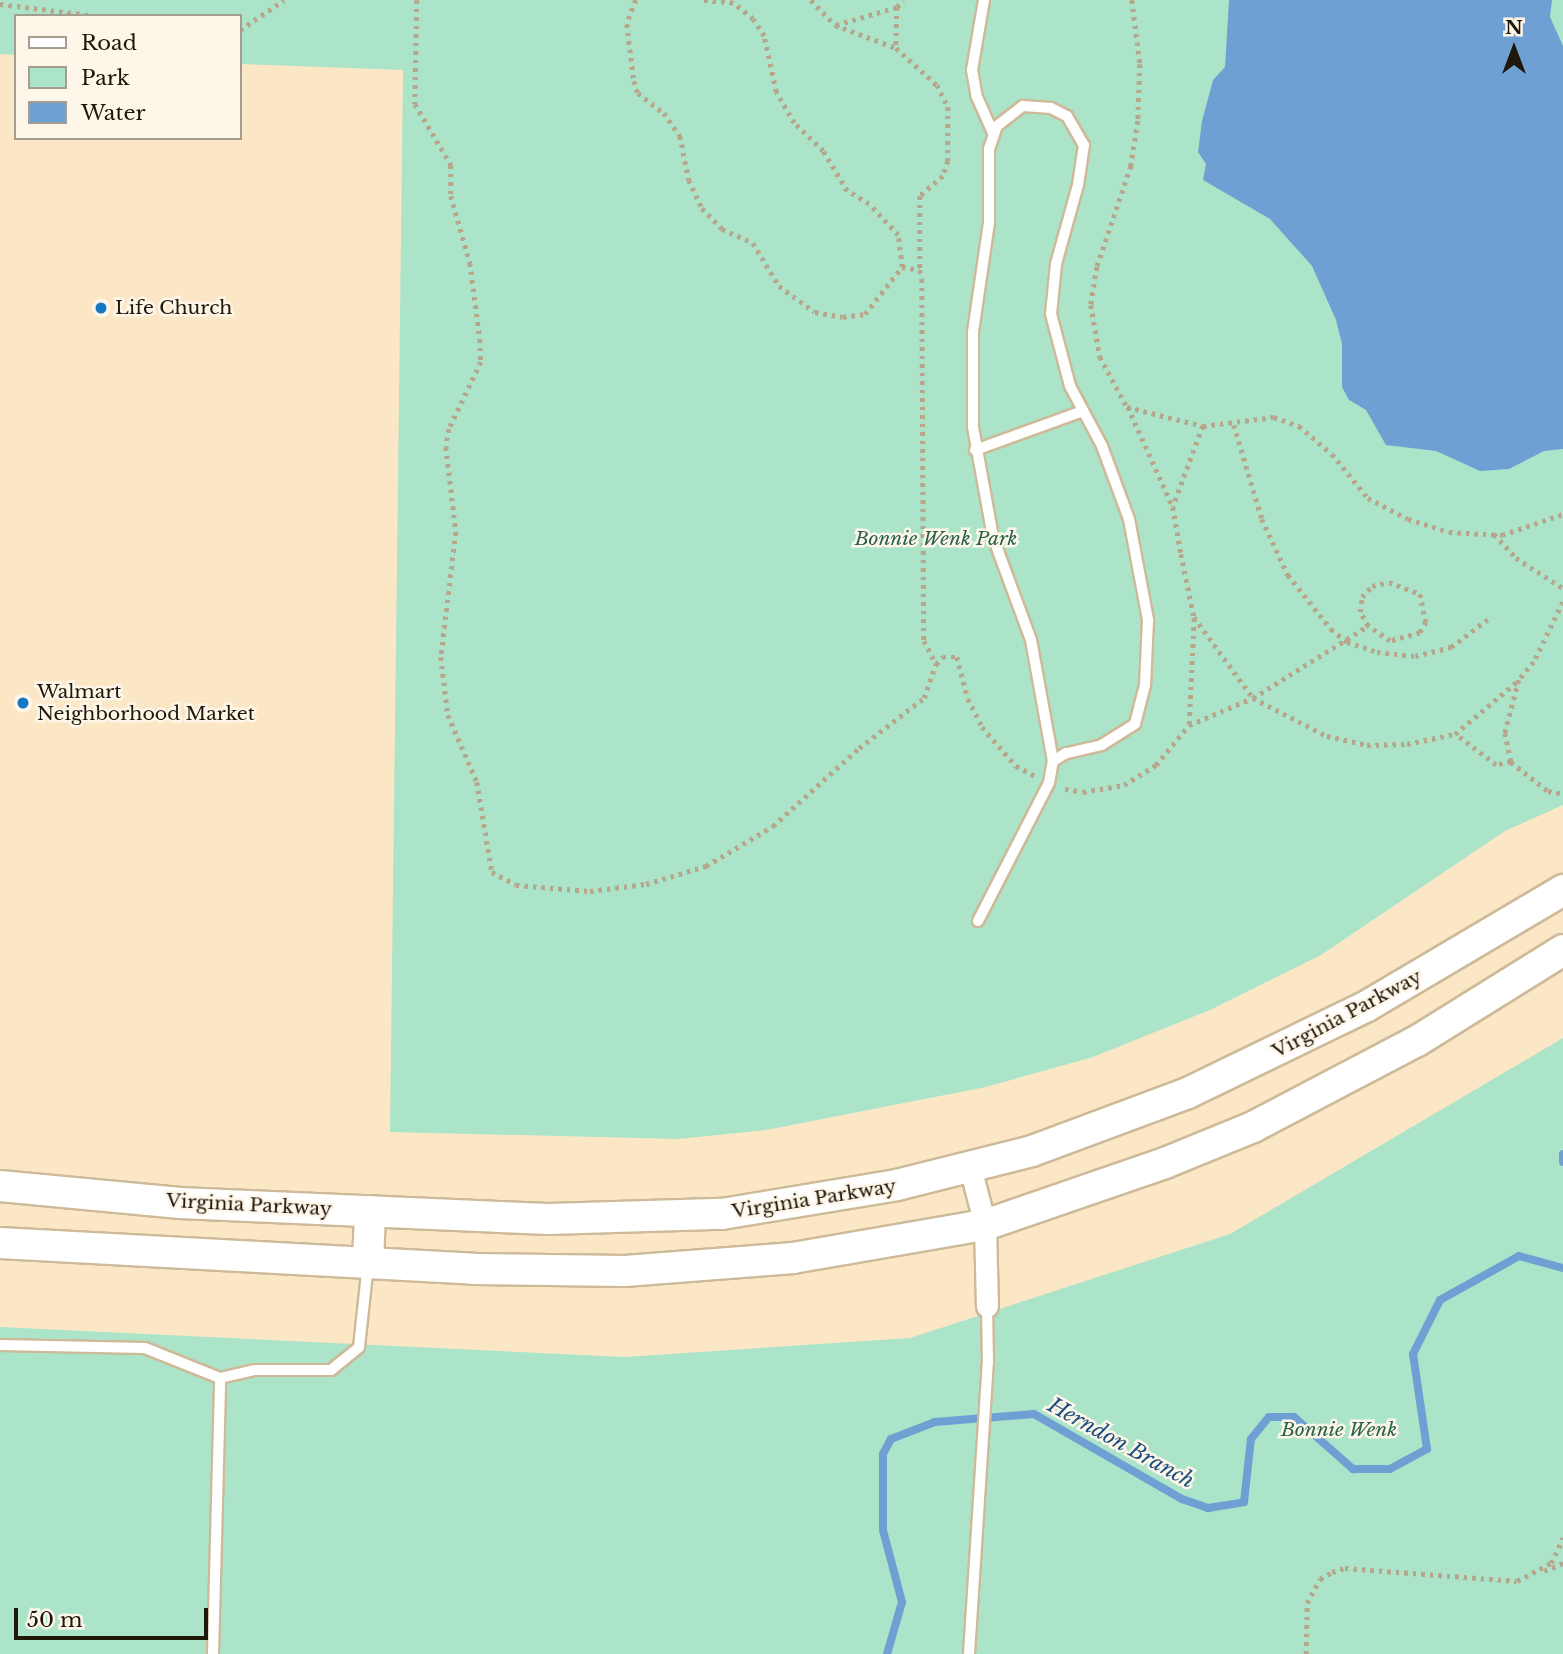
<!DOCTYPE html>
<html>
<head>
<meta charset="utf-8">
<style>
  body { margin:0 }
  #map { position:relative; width:1563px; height:1654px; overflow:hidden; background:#fbe7c5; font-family:"Libre Baskerville",serif }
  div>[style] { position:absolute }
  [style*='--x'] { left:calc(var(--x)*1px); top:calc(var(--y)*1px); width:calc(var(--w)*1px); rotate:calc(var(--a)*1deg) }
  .green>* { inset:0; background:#ace4c9 }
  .water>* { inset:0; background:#6fa0d3 }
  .stream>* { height:8px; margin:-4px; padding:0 4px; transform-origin:4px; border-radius:4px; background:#6fa0d3 }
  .path>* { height:4.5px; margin-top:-2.25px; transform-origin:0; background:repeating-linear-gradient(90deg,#b6a68b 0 3.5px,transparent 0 8.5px) }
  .roads { filter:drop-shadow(2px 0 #cdba99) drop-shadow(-2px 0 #cdba99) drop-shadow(0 2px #cdba99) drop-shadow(0 -2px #cdba99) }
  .lane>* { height:10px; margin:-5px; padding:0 5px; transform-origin:5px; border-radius:5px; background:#fff }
  .street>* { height:21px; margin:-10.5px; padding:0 10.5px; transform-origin:10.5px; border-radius:10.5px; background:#fff }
  .secondary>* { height:30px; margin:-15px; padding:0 15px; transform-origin:15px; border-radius:15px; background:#fff }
  .dots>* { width:19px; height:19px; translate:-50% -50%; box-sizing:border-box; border:4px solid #fef6e9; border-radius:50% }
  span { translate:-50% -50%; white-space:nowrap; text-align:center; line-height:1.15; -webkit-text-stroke:5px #fef6e9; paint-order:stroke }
  .poi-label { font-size:19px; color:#1e170a }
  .left { translate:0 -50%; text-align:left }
  .park-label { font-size:19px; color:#27614a; font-style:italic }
  .street-label { font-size:19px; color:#1e170a }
  .water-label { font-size:21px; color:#1c4f80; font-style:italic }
  .legend { position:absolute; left:14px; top:14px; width:228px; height:126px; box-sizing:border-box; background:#fef6e9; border:2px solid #a49d90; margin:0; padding:9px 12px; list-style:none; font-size:21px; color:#1e170a }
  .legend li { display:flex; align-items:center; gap:14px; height:35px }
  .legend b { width:35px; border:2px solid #a49d90 }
  .north { position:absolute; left:1479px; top:14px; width:70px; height:70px; -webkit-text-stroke:5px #fef6e9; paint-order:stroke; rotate:0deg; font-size:19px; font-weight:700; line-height:28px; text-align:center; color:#1e170a }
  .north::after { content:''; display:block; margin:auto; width:24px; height:32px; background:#1e170a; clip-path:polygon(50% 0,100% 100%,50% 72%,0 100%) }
  .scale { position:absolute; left:14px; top:1608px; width:194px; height:32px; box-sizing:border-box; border:4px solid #1e170a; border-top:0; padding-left:9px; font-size:21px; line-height:24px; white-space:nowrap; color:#1e170a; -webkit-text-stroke:5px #fef6e9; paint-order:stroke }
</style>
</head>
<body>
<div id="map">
  <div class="green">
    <div style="clip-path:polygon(0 0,1563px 0,1563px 805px,1505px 831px,1321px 955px,1210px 1010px,1093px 1057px,986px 1087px,766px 1130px,678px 1139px,390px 1132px,403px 70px,240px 64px,240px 16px,16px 16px,16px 55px,0 54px)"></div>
    <div style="clip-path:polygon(1563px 1038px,1563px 1654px,0 1654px,0 1327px,625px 1357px,910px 1338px,1230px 1234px)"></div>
  </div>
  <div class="water">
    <div style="clip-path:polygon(1229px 0,1552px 0,1550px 17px,1563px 46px,1563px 449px,1544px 451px,1509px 469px,1480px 471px,1436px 451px,1386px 445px,1366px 410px,1349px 400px,1342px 387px,1342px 344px,1336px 320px,1312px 266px,1270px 219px,1203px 180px,1206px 164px,1198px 152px,1202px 121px,1213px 80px,1225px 67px)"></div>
  </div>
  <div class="stream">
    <div style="--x:1563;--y:1154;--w:8;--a:90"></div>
    <div style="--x:887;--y:1654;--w:54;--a:-73.9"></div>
    <div style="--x:902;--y:1602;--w:74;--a:-104.8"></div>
    <div style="--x:883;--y:1530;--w:76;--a:-90"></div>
    <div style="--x:883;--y:1454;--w:17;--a:-62"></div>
    <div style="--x:891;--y:1439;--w:47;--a:-21.1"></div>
    <div style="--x:935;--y:1422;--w:99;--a:-4.6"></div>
    <div style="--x:1034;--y:1414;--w:171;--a:29.9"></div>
    <div style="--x:1182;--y:1499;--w:28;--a:19"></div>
    <div style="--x:1208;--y:1508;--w:36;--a:-9"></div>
    <div style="--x:1244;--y:1502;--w:63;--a:-83.7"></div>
    <div style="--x:1251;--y:1439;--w:28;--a:-51"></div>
    <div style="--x:1269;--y:1417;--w:25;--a:0"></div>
    <div style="--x:1294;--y:1417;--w:79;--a:41.4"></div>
    <div style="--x:1353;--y:1469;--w:37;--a:0"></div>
    <div style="--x:1390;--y:1469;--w:42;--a:-28.4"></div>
    <div style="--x:1427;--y:1449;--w:96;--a:-98.4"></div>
    <div style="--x:1413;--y:1354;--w:60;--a:-63.4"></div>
    <div style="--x:1440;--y:1300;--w:90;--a:-29.1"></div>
    <div style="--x:1519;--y:1256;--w:46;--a:15.3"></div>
  </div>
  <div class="path">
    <div style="--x:417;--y:0;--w:104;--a:91.1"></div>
    <div style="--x:415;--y:104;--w:71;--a:59.5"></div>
    <div style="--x:451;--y:165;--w:31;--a:90"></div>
    <div style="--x:451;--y:196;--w:70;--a:74.2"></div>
    <div style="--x:470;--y:263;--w:77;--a:82.5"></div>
    <div style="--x:480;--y:339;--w:23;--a:88"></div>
    <div style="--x:481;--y:362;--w:74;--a:115.5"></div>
    <div style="--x:449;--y:429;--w:18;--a:99"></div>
    <div style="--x:446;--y:447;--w:86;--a:83.3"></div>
    <div style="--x:456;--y:532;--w:126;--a:96.8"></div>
    <div style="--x:441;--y:657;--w:58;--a:83.1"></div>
    <div style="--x:448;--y:715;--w:73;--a:66.6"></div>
    <div style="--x:477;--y:782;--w:91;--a:80.5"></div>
    <div style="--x:492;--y:872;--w:27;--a:28"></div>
    <div style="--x:516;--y:885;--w:74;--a:4.6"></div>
    <div style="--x:590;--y:891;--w:56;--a:-7.1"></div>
    <div style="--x:646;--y:884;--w:63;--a:-16.7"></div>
    <div style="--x:706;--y:866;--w:78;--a:-30.8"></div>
    <div style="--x:773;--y:826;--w:116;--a:-42.2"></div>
    <div style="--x:859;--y:748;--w:82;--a:-37.6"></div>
    <div style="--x:924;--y:698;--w:36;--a:-71"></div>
    <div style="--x:636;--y:0;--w:26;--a:111"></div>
    <div style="--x:627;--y:24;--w:57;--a:83"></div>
    <div style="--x:634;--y:81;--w:13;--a:72"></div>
    <div style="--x:638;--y:93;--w:33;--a:38"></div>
    <div style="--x:664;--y:113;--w:28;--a:55"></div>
    <div style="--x:680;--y:136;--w:45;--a:78.4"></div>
    <div style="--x:689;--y:180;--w:31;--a:65"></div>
    <div style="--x:702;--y:208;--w:29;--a:46"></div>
    <div style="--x:722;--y:229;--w:34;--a:24"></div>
    <div style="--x:753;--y:243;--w:50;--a:58.8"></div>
    <div style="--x:779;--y:286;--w:44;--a:35.8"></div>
    <div style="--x:815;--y:312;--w:28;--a:10"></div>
    <div style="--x:843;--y:317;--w:22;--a:-8"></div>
    <div style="--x:865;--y:314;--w:60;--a:-51.8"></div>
    <div style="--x:902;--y:267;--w:32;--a:-97"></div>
    <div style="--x:898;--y:235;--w:42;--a:-133.1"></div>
    <div style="--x:869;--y:204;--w:26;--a:-149"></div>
    <div style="--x:847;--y:191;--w:47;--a:-121"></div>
    <div style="--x:823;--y:151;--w:40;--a:-136"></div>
    <div style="--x:794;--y:123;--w:36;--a:-120"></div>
    <div style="--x:776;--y:92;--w:57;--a:-102.1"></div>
    <div style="--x:764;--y:36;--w:20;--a:-123"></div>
    <div style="--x:753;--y:19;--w:26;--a:-141"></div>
    <div style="--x:733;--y:3;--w:32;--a:-175"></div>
    <div style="--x:811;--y:0;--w:35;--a:46"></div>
    <div style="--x:835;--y:25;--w:65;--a:20.7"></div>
    <div style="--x:1132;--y:0;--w:64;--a:82.9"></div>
    <div style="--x:1140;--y:64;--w:57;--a:92"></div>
    <div style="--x:1138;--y:121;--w:46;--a:98.8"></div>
    <div style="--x:1131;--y:166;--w:107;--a:108.6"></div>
    <div style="--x:1097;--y:267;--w:38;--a:99"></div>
    <div style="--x:1091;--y:305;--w:53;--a:80.2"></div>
    <div style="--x:1100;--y:357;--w:57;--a:61.6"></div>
    <div style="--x:1127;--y:407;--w:78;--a:14"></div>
    <div style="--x:1203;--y:426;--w:72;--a:-7.2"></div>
    <div style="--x:1274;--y:417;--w:27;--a:20"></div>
    <div style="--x:1299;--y:426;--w:43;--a:40.3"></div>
    <div style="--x:1332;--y:454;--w:57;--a:50.7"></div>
    <div style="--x:1368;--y:498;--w:45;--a:27.7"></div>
    <div style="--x:1408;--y:519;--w:43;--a:17.6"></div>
    <div style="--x:1449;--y:532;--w:53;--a:3.2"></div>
    <div style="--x:1502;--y:535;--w:65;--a:-19"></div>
    <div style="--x:0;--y:4;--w:97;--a:7.1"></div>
    <div style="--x:897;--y:7;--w:41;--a:91.4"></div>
    <div style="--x:896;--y:48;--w:55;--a:42.1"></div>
    <div style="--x:937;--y:85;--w:25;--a:63"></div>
    <div style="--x:948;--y:107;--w:54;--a:90"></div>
    <div style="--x:948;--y:161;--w:16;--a:108"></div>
    <div style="--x:943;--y:176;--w:30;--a:139"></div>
    <div style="--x:920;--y:196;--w:74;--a:90"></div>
    <div style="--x:836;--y:25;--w:64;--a:-16.4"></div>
    <div style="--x:897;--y:7;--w:9;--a:-49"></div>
    <div style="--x:240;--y:30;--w:53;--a:-34.3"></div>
    <div style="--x:902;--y:267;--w:18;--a:9"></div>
    <div style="--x:920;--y:270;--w:9;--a:77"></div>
    <div style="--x:922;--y:279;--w:362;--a:89.7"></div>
    <div style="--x:924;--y:641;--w:26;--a:62"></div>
    <div style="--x:936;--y:664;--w:10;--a:-45"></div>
    <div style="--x:943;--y:657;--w:14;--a:0"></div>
    <div style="--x:957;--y:657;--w:43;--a:75.3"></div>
    <div style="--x:968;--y:699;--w:31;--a:63"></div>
    <div style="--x:982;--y:727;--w:52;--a:48.9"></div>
    <div style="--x:1016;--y:766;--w:21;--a:28"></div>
    <div style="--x:1128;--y:407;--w:110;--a:65.8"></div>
    <div style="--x:1234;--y:425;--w:98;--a:73.4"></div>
    <div style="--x:1262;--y:519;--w:62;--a:65.1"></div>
    <div style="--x:1288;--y:575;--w:69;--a:51.5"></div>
    <div style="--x:1331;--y:629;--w:21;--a:39"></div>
    <div style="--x:1347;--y:642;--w:32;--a:18"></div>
    <div style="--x:1377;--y:652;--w:38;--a:6"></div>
    <div style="--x:1415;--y:656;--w:37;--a:-14"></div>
    <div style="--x:1451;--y:647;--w:46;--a:-37.1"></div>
    <div style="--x:1203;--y:426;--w:86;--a:110.3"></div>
    <div style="--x:1173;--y:507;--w:48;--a:80.3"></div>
    <div style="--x:1181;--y:554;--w:64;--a:78.3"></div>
    <div style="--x:1194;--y:617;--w:100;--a:53.9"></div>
    <div style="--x:1253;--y:698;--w:136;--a:-32.1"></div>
    <div style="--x:1368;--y:626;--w:16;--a:-120"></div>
    <div style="--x:1360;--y:612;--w:15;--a:-82"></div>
    <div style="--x:1362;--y:597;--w:15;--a:-48"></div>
    <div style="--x:1372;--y:586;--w:17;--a:-13"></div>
    <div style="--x:1389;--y:582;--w:33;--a:21"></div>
    <div style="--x:1420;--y:594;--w:29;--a:78"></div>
    <div style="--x:1426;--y:622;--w:13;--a:119"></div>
    <div style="--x:1420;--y:633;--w:31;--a:165"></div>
    <div style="--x:1390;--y:641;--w:27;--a:-146"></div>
    <div style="--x:1494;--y:534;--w:33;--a:47"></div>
    <div style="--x:1516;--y:558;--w:56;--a:32.6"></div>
    <div style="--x:1563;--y:602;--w:67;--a:115.8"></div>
    <div style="--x:1534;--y:662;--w:23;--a:130"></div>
    <div style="--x:1519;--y:680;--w:55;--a:104.8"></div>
    <div style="--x:1505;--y:733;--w:30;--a:78"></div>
    <div style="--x:1511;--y:762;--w:47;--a:38.1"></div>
    <div style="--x:1548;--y:791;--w:15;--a:11"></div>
    <div style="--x:1189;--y:724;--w:107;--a:-87.3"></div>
    <div style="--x:1511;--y:762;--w:15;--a:169"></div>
    <div style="--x:1496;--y:765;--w:51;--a:-142.9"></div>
    <div style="--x:1455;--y:734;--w:84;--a:-40.2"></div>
    <div style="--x:1065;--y:789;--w:18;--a:9"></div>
    <div style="--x:1083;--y:792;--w:42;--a:-9.7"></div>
    <div style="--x:1124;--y:785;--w:38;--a:-32"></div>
    <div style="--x:1156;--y:765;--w:52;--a:-50.5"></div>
    <div style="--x:1189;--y:725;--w:69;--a:-22.9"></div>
    <div style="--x:1253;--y:698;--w:83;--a:27.2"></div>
    <div style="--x:1327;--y:736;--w:41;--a:12.7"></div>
    <div style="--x:1367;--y:745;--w:40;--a:-1.4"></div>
    <div style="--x:1407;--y:744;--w:49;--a:-11.8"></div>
    <div style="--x:1544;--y:1571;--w:21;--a:-23"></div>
    <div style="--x:1306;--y:1654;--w:51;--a:-88.9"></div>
    <div style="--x:1307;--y:1603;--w:27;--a:-62"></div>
    <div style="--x:1320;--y:1579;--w:14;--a:-30"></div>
    <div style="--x:1332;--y:1572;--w:14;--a:-17"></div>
    <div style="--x:1345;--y:1568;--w:172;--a:4.3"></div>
    <div style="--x:1517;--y:1581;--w:38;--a:-28"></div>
    <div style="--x:1551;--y:1563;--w:28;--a:-64"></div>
  </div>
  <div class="roads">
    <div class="lane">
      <div style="--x:984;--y:0;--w:71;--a:99.7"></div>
      <div style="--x:972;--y:70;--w:27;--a:80"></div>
      <div style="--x:977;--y:97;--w:39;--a:66"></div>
      <div style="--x:975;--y:450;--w:112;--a:-19.9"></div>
      <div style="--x:978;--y:921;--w:155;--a:-62.8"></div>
      <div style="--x:1049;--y:783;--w:22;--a:-80"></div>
      <div style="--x:1053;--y:761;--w:123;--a:-100.3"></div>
      <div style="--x:1031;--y:640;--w:110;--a:-110.3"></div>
      <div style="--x:993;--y:537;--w:112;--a:-100.3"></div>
      <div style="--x:973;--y:427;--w:95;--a:-90"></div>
      <div style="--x:973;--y:332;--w:111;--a:-81.7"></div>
      <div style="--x:989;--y:222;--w:73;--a:-90"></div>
      <div style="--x:989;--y:149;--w:24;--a:-71"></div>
      <div style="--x:997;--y:126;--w:33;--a:-38"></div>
      <div style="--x:1023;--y:106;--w:28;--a:4"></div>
      <div style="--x:1051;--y:108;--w:18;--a:27"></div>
      <div style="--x:1067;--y:116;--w:34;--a:60"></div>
      <div style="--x:1084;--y:145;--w:40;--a:98.5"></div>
      <div style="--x:1078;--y:185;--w:82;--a:105.6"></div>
      <div style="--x:1056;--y:264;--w:50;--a:95.7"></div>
      <div style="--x:1051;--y:314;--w:74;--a:75.2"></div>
      <div style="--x:1070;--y:386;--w:68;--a:61.9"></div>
      <div style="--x:1102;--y:446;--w:78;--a:69.7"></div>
      <div style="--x:1129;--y:519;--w:103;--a:79.3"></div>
      <div style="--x:1148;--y:620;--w:65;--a:92.6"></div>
      <div style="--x:1145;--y:685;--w:40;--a:104.4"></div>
      <div style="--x:1135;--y:724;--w:39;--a:148"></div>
      <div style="--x:1102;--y:745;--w:37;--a:167"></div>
      <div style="--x:1066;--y:753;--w:15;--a:148"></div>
      <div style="--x:0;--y:1345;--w:145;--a:1.2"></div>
      <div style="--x:145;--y:1348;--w:81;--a:21.8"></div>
      <div style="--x:213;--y:1654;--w:276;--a:-88.5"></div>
      <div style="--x:220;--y:1378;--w:36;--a:-13"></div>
      <div style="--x:255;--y:1370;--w:76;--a:0"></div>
      <div style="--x:331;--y:1370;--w:36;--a:-39"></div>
      <div style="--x:359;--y:1347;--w:83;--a:-83.8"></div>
      <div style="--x:969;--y:1654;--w:292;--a:-86.3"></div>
      <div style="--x:988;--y:1363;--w:57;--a:-91"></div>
    </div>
    <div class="street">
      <div style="--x:970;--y:1167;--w:60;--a:75.5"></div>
      <div style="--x:985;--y:1225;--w:81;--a:88.6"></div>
    </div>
    <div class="secondary">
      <div style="--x:0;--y:1186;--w:181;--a:5.4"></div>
      <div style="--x:180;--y:1203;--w:369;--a:2.5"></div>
      <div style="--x:549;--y:1219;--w:173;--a:-1.7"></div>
      <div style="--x:722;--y:1214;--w:177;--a:-9.4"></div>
      <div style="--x:897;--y:1185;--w:139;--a:-14.1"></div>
      <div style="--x:1032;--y:1151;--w:166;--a:-20.4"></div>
      <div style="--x:1188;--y:1093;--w:199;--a:-25.9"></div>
      <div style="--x:1367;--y:1006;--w:228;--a:-30.6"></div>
      <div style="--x:0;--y:1243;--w:475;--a:3.1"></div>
      <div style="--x:474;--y:1269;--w:151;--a:0.8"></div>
      <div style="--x:625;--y:1271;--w:169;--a:-4.4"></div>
      <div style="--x:793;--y:1258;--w:195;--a:-9.8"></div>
      <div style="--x:985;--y:1225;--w:190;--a:-19"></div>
      <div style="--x:1165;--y:1163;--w:95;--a:-22.2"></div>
      <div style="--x:1253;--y:1127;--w:185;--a:-27.7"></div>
      <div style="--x:1417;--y:1041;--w:172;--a:-31.9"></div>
      <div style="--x:368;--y:1264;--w:53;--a:-87.8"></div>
    </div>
  </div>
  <div class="dots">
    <div style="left:101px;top:308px;background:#1477c3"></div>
    <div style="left:23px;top:703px;background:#1477c3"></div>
  </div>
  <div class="poi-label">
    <span class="left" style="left:115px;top:308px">Life Church</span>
    <span class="left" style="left:37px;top:703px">Walmart<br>Neighborhood Market</span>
  </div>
  <div class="park-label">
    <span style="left:936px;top:539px">Bonnie Wenk Park</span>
    <span style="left:1339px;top:1430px">Bonnie Wenk</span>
  </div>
  <div class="street-label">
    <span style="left:1347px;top:1014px;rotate:-28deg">Virginia Parkway</span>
    <span style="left:814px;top:1199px;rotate:-9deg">Virginia Parkway</span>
    <span style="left:249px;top:1205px;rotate:3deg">Virginia Parkway</span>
  </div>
  <div class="water-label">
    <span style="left:1121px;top:1443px;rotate:29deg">Herndon Branch</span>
  </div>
  <ul class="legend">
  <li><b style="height:9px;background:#fff"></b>Road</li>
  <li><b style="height:19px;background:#ace4c9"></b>Park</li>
  <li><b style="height:19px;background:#6fa0d3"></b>Water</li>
  </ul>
  <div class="north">N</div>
  <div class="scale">50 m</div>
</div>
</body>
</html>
